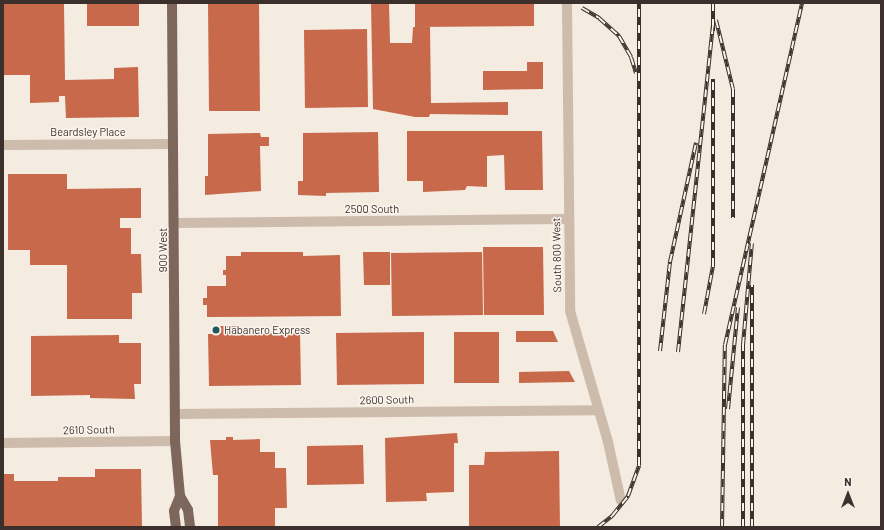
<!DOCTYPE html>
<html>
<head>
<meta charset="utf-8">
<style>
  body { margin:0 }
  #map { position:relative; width:884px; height:530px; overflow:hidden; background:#f4ebe1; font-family:Barlow,sans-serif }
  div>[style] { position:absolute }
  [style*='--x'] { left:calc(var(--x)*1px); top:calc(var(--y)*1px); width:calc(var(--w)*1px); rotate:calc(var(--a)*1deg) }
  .building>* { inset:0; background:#c8694b }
  .minor>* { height:10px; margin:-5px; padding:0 5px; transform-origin:5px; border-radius:5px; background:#cdbbac }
  .major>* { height:10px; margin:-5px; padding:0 5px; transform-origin:5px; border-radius:5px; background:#7d675c }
  .rail>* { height:4px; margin-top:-2px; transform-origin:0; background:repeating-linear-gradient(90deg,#fbf5ee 0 8px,#3b302b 0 16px); box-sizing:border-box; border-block:1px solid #3b302b }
  .dots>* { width:11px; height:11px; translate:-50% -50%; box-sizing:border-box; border:2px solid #fbf5ee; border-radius:50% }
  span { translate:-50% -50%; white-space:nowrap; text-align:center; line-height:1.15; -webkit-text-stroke:3px #fbf5ee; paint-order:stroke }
  .street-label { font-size:11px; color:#3b302b }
  .poi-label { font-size:11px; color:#3b302b }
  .left { translate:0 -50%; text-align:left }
  .frame { position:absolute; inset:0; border:4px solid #3b302b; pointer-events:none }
  .north { position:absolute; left:828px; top:474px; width:40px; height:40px; -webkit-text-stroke:3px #fbf5ee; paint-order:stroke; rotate:0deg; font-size:11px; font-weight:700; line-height:16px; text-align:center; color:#3b302b }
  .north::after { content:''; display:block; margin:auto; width:14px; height:18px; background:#3b302b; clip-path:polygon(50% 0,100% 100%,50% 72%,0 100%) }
</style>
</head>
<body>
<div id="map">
  <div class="building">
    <div style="clip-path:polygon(3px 3px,64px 3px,65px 80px,114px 79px,114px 68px,138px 67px,139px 117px,66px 118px,65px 96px,59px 96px,59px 102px,30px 103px,30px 75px,4px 75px)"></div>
    <div style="clip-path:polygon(87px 3px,139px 3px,139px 26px,87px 26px)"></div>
    <div style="clip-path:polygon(208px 3px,259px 3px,260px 111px,209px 111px)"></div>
    <div style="clip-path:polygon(371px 3px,389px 3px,390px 43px,412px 43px,413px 27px,430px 27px,431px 103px,508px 102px,508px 115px,430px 114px,429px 117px,415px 117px,373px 109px)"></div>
    <div style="clip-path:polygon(415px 3px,534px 3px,534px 26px,415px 27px)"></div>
    <div style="clip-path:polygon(367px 29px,368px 107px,305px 108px,304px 30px)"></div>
    <div style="clip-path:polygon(527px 62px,543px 62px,543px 89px,483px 90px,483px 71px,527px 71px)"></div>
    <div style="clip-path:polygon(407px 131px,542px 131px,543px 190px,505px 190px,504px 155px,487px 156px,487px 187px,467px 186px,465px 190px,423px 192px,423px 181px,407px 181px)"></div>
    <div style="clip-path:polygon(378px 132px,379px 192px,326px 193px,326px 196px,298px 195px,298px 181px,303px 181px,303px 133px)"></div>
    <div style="clip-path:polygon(260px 133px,261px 137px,269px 137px,269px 146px,260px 146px,261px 191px,205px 195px,205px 176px,208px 176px,208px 134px)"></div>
    <div style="clip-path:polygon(8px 174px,67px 174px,67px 189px,141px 188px,141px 218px,120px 218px,120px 228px,131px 228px,131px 254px,141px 254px,142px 293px,132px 293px,132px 319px,67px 319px,67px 265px,30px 265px,30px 250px,8px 250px)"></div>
    <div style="clip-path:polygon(483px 247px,543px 247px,544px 315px,484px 315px)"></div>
    <div style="clip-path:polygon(241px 252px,303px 252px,303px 256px,340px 255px,341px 316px,207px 317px,207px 305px,203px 305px,203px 298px,207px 298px,207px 286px,226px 286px,226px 275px,223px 275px,223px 270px,226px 270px,226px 256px,241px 256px)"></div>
    <div style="clip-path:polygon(363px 252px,390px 252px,390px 285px,364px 285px)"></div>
    <div style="clip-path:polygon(482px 252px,483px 315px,392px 316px,391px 253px)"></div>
    <div style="clip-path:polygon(212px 326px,236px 326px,236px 334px,300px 333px,301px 385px,209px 386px,208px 334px,212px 334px)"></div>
    <div style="clip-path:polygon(516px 331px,553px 331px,558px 342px,516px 342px)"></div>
    <div style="clip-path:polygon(424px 332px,424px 384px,337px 385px,336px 333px)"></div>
    <div style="clip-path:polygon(454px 332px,499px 332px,499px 383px,454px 383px)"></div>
    <div style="clip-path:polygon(119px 335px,119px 343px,141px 343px,141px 384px,134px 384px,135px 399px,90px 398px,90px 395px,31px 396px,31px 336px)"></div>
    <div style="clip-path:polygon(569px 371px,575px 382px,519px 383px,519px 372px)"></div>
    <div style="clip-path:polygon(457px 433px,458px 443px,454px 443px,454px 492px,426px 493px,427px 501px,386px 502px,385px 438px)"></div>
    <div style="clip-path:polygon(226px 437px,233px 437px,233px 440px,260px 439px,260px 452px,275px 452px,275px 468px,286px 468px,287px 508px,275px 508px,275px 527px,218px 527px,218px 475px,213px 475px,210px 440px,226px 440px)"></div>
    <div style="clip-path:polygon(363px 445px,364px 484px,307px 485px,307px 446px)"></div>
    <div style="clip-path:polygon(559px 451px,560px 527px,469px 527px,469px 465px,484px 465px,485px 452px)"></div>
    <div style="clip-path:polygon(95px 469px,141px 469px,142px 527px,3px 527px,3px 474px,14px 474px,14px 481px,58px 481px,58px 477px,95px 477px)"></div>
  </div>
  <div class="minor">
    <div style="--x:567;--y:3;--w:308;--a:89.4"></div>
    <div style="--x:570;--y:311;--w:136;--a:73.8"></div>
    <div style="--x:608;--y:442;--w:60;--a:77.6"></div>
    <div style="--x:3;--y:145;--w:170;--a:-0.3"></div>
    <div style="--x:175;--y:223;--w:393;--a:-0.6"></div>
    <div style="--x:176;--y:414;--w:422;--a:-0.5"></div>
    <div style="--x:3;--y:443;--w:172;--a:-0.7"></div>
  </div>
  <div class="major">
    <div style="--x:172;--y:3;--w:438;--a:89.6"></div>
    <div style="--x:175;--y:441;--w:55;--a:84.8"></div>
    <div style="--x:180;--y:496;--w:16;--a:112"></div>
    <div style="--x:174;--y:511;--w:16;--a:83"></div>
    <div style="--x:180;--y:496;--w:16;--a:60"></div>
    <div style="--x:188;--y:510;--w:17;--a:83"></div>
  </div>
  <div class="rail">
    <div style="--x:713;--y:3;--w:28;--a:90"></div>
    <div style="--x:582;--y:8;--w:20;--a:30"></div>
    <div style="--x:599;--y:18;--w:27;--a:42"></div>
    <div style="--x:619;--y:36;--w:24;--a:60"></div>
    <div style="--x:631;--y:57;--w:17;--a:73"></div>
    <div style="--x:716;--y:20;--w:71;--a:76.2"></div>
    <div style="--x:733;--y:89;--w:129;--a:90"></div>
    <div style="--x:704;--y:314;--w:49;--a:-79.4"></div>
    <div style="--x:713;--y:266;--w:187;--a:-90"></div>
    <div style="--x:660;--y:351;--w:90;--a:-83.6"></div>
    <div style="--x:670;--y:262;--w:122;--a:-77.7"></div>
    <div style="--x:678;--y:352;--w:328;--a:-83.9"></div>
    <div style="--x:728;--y:409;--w:102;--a:-84.4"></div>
    <div style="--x:598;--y:527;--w:18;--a:-38"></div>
    <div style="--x:612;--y:516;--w:26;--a:-51"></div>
    <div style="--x:628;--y:496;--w:33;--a:-70"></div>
    <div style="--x:639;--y:465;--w:462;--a:-90"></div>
    <div style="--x:722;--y:527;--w:182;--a:-89.1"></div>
    <div style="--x:725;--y:345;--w:351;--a:-77.3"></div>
    <div style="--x:743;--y:527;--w:182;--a:-90"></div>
    <div style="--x:743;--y:345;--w:102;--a:-85"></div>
    <div style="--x:752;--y:527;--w:242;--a:-90"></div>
  </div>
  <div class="dots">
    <div style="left:216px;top:330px;background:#1f5a5e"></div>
  </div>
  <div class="street-label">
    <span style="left:88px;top:132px">Beardsley Place</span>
    <span style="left:372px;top:209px">2500 South</span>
    <span style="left:163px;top:250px;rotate:-90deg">900 West</span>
    <span style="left:557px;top:255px;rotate:-91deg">South 800 West</span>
    <span style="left:387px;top:400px;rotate:-1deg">2600 South</span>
    <span style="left:89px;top:430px;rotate:-1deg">2610 South</span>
  </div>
  <div class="poi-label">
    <span class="left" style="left:224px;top:330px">Habanero Express</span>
  </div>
  <div class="frame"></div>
  <div class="north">N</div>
</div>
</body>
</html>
